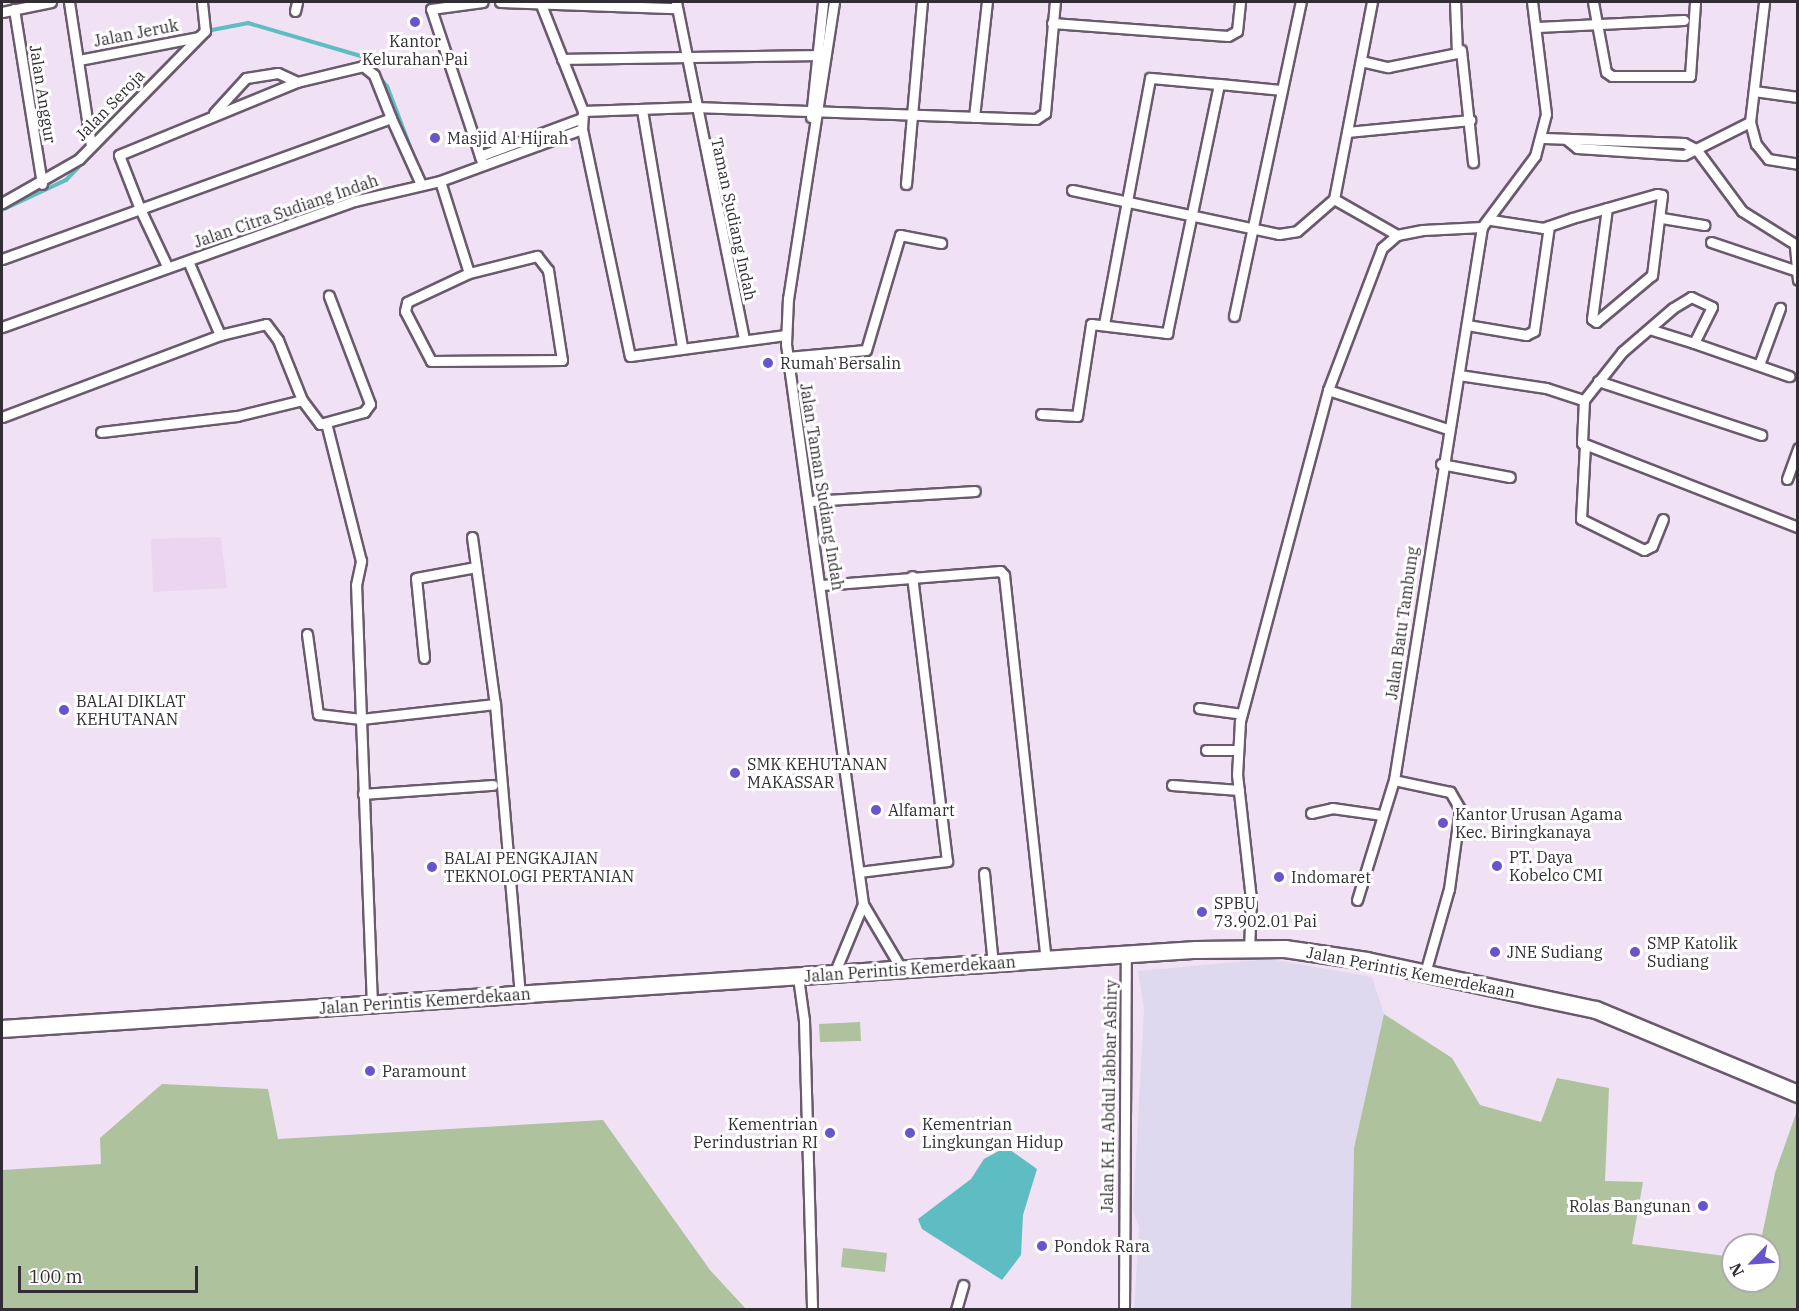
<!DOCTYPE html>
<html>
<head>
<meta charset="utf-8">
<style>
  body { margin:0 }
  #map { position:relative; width:1799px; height:1311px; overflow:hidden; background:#f1e1f5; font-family:"IBM Plex Serif",serif }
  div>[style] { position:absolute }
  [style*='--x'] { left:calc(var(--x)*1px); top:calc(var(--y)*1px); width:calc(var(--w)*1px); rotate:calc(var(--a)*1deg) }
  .built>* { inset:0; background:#ebd5f0 }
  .industrial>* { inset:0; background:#dfd9ef }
  .green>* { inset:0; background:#aec29d }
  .water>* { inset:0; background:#5ebcc3 }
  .stream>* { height:4px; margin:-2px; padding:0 2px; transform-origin:2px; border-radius:2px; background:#5ebcc3 }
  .roads { filter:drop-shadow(2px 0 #695a6c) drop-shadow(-2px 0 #695a6c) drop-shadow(0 2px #695a6c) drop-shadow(0 -2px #695a6c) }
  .street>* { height:9px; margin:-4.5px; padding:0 4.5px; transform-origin:4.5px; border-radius:4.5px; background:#fff }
  .highway>* { height:16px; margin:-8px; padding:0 8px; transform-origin:8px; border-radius:8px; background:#fff }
  .dots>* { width:16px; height:16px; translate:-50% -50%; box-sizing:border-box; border:3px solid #fff; border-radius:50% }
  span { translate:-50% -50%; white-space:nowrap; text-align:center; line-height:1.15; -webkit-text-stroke:6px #fff; paint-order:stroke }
  .street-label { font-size:16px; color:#322c34 }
  .poi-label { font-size:16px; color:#322c34 }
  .left { translate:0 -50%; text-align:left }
  .right { translate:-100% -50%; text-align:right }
  .frame { position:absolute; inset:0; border:3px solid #322c34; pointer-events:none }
  .north { position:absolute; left:1721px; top:1233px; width:60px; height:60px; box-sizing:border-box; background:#fff; border:2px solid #adabae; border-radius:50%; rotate:245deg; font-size:16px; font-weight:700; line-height:24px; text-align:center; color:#322c34 }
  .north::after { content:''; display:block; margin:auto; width:21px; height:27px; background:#6954cd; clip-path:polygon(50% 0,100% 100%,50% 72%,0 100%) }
  .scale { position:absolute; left:18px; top:1266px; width:180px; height:27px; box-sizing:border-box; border:3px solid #322c34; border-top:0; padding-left:8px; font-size:18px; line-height:21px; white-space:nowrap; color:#322c34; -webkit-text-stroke:4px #fff; paint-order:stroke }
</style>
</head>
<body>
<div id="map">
  <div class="built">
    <div style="clip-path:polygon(221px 537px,227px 588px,153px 592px,151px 539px)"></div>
  </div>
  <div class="industrial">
    <div style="clip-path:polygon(1270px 959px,1372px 977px,1384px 1014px,1354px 1148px,1351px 1309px,1134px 1309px,1139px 1228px,1133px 1210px,1144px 1009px,1138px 971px)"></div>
  </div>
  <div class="green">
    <div style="clip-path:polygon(1384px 1014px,1452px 1058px,1480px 1105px,1541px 1122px,1557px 1078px,1609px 1088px,1605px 1181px,1643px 1182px,1632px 1244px,1733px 1257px,1733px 1281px,1769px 1281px,1769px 1245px,1760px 1245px,1775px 1173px,1797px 1111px,1797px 1309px,1351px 1309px,1354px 1148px)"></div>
    <div style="clip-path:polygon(860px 1022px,861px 1041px,820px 1042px,819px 1024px)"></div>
    <div style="clip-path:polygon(162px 1084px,268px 1089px,278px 1139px,603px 1120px,710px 1270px,746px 1309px,2px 1309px,2px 1170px,101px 1164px,100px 1138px)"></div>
    <div style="clip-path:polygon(843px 1248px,887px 1253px,885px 1272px,841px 1267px)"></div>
  </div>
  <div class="water">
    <div style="clip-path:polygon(1006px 1147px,1037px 1169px,1023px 1215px,1021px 1255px,1002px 1280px,922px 1229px,918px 1219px,971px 1179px,984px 1159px)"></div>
  </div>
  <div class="stream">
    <div style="--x:491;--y:158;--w:90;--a:-20.9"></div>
    <div style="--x:2;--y:210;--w:71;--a:-25.1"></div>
    <div style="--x:66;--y:180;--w:209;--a:-45.8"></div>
    <div style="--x:212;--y:30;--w:37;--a:-11"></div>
    <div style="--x:248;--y:23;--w:121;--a:16.3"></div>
    <div style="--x:364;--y:57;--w:37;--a:52"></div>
    <div style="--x:387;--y:86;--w:85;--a:69.2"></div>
  </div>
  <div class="roads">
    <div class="street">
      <div style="--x:69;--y:2;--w:146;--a:81.3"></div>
      <div style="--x:500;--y:2;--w:176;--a:2"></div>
      <div style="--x:540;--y:2;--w:117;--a:68.5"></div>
      <div style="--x:583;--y:111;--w:18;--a:93"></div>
      <div style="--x:582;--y:129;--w:232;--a:78.1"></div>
      <div style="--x:630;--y:356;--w:157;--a:-7.7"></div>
      <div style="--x:676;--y:2;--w:343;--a:78.6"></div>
      <div style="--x:834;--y:2;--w:300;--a:98.8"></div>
      <div style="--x:788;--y:298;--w:46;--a:92.5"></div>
      <div style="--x:786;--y:344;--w:565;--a:82.17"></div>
      <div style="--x:863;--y:904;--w:77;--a:59.4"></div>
      <div style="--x:1593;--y:2;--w:71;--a:79.5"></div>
      <div style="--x:1606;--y:72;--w:7;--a:34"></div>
      <div style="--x:1612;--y:76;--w:78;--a:0"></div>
      <div style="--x:1690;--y:76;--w:74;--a:-86.1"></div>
      <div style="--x:14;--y:9;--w:177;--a:80.9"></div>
      <div style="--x:295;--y:11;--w:9;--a:-77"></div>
      <div style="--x:2;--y:12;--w:50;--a:-11.5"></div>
      <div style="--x:1052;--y:23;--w:176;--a:4.2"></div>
      <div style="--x:1228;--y:36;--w:10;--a:-29"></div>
      <div style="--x:1237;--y:31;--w:29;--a:-84"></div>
      <div style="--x:1537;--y:27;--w:147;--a:-2.7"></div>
      <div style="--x:1461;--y:50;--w:113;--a:83.9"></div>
      <div style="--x:562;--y:59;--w:254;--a:-0.9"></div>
      <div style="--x:79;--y:60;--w:121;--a:-10.9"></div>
      <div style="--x:1361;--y:61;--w:28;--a:13"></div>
      <div style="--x:1388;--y:67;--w:70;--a:-11.5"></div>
      <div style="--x:1457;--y:53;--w:51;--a:-92.2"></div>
      <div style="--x:1754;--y:91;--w:44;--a:7.8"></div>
      <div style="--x:642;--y:110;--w:240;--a:80.4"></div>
      <div style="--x:583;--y:111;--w:111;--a:-2.1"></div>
      <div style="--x:694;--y:107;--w:342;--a:2"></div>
      <div style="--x:1036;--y:119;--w:11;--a:-34"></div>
      <div style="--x:1045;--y:113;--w:111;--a:-84.9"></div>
      <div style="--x:214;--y:113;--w:47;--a:-47.6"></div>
      <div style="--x:246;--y:78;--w:32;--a:-9"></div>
      <div style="--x:278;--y:73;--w:21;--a:25"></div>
      <div style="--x:811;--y:117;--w:116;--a:-84"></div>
      <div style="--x:974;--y:117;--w:116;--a:-83.6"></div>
      <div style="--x:1750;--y:122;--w:23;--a:75"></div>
      <div style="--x:1756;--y:144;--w:19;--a:51"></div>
      <div style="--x:1768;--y:159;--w:30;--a:9"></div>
      <div style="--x:1347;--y:132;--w:124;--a:-5.6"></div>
      <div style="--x:1544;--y:138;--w:140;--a:2"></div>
      <div style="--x:1684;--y:143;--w:13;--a:27"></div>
      <div style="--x:1696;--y:149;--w:77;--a:53.4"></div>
      <div style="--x:1742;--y:211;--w:66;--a:32"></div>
      <div style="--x:1566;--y:139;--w:14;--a:39"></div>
      <div style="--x:1577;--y:148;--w:107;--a:3.7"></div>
      <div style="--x:1684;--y:155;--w:74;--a:-26.6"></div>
      <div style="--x:1750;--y:122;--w:121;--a:-83.3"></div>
      <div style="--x:480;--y:156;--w:109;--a:-20.4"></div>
      <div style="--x:483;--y:165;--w:164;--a:-108.4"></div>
      <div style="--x:431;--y:9;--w:52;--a:-7.7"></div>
      <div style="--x:440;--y:181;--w:96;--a:72.5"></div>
      <div style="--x:906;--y:184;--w:183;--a:-85"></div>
      <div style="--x:1072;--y:190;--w:212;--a:12"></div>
      <div style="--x:1279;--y:234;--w:18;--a:-9"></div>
      <div style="--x:1297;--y:231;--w:49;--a:-40.9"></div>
      <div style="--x:1334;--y:199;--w:73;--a:29.7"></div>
      <div style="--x:1334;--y:199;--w:201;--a:-79.1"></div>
      <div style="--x:2;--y:203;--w:89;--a:-29.7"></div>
      <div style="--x:79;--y:159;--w:180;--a:-45.5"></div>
      <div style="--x:205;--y:31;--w:29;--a:-96"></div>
      <div style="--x:1662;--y:218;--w:43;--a:9.5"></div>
      <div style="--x:1491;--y:220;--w:53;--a:8.7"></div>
      <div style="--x:1543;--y:228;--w:31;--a:-19"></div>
      <div style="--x:1572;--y:218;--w:88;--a:-15.8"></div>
      <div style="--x:1657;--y:194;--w:5;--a:11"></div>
      <div style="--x:1662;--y:195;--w:81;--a:97.1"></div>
      <div style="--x:1652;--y:275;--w:73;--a:140"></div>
      <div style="--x:1596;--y:322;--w:5;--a:-143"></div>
      <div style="--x:1592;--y:319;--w:112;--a:-82.3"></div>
      <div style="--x:1711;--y:242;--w:91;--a:18.6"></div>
      <div style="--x:1795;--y:246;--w:34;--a:85"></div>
      <div style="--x:537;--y:256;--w:18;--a:52"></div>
      <div style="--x:548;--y:270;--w:91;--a:81.2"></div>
      <div style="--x:562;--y:360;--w:131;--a:179.6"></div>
      <div style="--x:431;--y:361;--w:56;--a:-117.5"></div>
      <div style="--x:405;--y:311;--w:9;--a:-77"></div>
      <div style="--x:407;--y:302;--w:68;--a:-25.1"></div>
      <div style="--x:469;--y:273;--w:70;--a:-14"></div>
      <div style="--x:2;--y:259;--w:147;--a:-19.9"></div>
      <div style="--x:140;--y:209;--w:58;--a:-111.3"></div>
      <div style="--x:119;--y:155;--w:192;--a:-22.3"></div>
      <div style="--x:297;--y:82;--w:68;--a:-13.6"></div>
      <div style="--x:363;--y:66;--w:14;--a:39"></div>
      <div style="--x:374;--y:75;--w:46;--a:68.4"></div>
      <div style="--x:188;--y:261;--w:81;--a:66.6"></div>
      <div style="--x:220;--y:335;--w:47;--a:-13.4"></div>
      <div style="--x:266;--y:324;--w:20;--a:53"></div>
      <div style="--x:278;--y:340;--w:65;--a:68.2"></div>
      <div style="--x:302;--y:400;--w:30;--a:53"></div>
      <div style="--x:320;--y:424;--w:46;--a:-15.3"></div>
      <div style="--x:364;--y:412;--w:10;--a:-53"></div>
      <div style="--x:370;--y:404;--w:116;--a:-110.8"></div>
      <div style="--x:167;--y:266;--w:63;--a:-115.3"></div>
      <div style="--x:140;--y:209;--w:267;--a:-19.9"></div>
      <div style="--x:391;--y:118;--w:72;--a:65.6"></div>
      <div style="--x:1234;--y:316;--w:321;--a:-78"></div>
      <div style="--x:1104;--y:324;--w:250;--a:-79.4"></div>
      <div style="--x:1150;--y:78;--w:69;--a:5"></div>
      <div style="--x:1467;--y:325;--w:60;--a:9.6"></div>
      <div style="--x:1526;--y:335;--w:9;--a:-27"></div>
      <div style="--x:1534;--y:331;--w:106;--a:-81.9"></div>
      <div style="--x:2;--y:327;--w:374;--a:-19.7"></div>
      <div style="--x:354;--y:201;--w:88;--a:-13.1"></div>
      <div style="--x:440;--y:181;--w:151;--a:-20.1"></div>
      <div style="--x:1694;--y:343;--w:101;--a:19.2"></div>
      <div style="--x:787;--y:357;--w:79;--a:-5.1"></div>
      <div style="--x:866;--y:350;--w:120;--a:-73.5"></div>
      <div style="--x:900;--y:235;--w:42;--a:11"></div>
      <div style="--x:1759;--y:365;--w:61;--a:-69.8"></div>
      <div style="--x:1459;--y:375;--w:88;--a:8.5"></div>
      <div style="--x:1546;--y:388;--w:40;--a:18"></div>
      <div style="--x:1584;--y:400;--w:61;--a:-51.6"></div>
      <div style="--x:1622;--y:352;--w:67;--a:-40.8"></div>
      <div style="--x:1673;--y:308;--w:21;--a:-31"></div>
      <div style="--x:1691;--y:297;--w:23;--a:25"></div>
      <div style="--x:1712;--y:307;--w:40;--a:116.6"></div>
      <div style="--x:1694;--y:343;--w:47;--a:-162.7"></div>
      <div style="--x:1598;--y:381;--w:172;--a:18.3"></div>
      <div style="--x:1328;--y:390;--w:125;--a:18.1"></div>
      <div style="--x:1584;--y:400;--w:43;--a:92.7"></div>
      <div style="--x:1582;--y:443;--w:232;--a:21.3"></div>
      <div style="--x:1041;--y:414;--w:36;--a:3"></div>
      <div style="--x:1077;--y:416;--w:93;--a:-81.3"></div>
      <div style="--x:1091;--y:324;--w:77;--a:6.8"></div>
      <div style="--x:1167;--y:333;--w:254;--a:-78.2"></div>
      <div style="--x:1219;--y:84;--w:62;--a:5.5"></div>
      <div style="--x:2;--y:417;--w:233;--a:-20.6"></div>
      <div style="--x:101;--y:432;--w:137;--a:-6.7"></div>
      <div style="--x:237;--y:416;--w:67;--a:-13.8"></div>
      <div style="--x:1585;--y:445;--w:74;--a:93.1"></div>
      <div style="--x:1581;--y:519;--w:70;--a:26.2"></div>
      <div style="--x:1644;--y:550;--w:9;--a:-27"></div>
      <div style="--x:1652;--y:546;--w:29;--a:-68"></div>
      <div style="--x:1441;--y:464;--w:70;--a:10.7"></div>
      <div style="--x:1787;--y:479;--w:33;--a:-70"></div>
      <div style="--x:811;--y:501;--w:164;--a:-3.5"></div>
      <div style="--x:472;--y:537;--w:169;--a:82.2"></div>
      <div style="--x:495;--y:704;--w:292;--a:85.1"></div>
      <div style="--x:822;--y:585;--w:179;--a:-4.5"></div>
      <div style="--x:1000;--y:571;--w:6;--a:45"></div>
      <div style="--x:1004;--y:575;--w:387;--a:83.8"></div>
      <div style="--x:307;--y:634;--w:81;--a:82.2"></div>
      <div style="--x:318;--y:714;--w:43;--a:6.6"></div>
      <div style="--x:361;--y:719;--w:134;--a:-92.1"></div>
      <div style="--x:356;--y:585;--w:25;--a:-78"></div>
      <div style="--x:361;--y:561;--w:142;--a:-104.2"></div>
      <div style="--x:424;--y:658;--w:80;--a:-95.7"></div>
      <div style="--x:416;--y:578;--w:61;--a:-10.4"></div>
      <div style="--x:1199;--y:708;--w:43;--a:7.9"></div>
      <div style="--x:1206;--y:750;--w:32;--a:0"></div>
      <div style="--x:1172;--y:785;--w:67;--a:4.3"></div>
      <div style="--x:363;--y:794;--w:130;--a:-4"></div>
      <div style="--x:1311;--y:813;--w:22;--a:-13"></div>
      <div style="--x:1332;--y:808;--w:49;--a:8.1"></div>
      <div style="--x:859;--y:872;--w:89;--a:-7.1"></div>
      <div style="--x:947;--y:861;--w:287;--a:-97"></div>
      <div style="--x:984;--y:873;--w:91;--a:84.4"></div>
      <div style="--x:1357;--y:900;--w:126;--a:-72.9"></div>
      <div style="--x:1249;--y:951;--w:52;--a:-87.8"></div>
      <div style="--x:1251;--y:899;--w:125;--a:-96.4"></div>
      <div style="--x:1237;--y:775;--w:54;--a:-86.8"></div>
      <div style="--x:1240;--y:721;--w:342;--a:-75.1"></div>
      <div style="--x:1328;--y:390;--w:152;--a:-69.2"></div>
      <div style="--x:1382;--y:248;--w:20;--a:-41"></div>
      <div style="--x:1397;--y:235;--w:26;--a:-11"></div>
      <div style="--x:1423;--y:230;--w:59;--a:-2.9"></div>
      <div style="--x:1482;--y:227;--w:89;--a:-53.3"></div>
      <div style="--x:1535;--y:156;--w:43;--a:-75.3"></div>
      <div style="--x:1546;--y:114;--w:113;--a:-97.1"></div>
      <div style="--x:1425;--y:973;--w:87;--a:-74.1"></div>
      <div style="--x:1449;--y:889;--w:81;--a:-82.2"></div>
      <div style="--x:1460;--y:809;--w:20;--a:-120"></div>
      <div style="--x:1450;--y:792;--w:57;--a:-167.9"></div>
      <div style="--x:1394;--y:780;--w:560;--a:-80.96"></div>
      <div style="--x:834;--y:974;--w:76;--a:-67.5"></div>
      <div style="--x:798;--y:977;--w:43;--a:82.1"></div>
      <div style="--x:804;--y:1020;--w:290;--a:88.4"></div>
      <div style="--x:372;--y:1005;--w:286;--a:-92.2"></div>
      <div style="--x:361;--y:719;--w:135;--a:-6.4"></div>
      <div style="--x:956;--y:1310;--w:26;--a:-74"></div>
      <div style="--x:1124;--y:1310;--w:355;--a:-89.7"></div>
    </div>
    <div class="highway">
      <div style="--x:2;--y:1029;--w:1197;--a:-3.79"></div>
      <div style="--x:1196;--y:950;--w:89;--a:-0.6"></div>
      <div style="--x:1285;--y:949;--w:83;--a:8.3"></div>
      <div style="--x:1367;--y:961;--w:234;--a:12.1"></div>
      <div style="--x:1596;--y:1010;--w:219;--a:22.6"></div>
    </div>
  </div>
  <div class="dots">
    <div style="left:415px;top:22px;background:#6954cd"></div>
    <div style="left:435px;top:138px;background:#6954cd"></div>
    <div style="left:768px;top:363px;background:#6954cd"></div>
    <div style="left:64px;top:710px;background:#6954cd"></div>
    <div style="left:735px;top:773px;background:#6954cd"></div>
    <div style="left:876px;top:810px;background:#6954cd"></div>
    <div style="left:1443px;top:823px;background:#6954cd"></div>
    <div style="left:1497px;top:866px;background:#6954cd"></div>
    <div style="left:432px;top:867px;background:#6954cd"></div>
    <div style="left:1279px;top:877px;background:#6954cd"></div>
    <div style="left:1202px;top:912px;background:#6954cd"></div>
    <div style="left:1495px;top:952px;background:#6954cd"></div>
    <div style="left:1635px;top:952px;background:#6954cd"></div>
    <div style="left:370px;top:1071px;background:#6954cd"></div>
    <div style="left:830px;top:1133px;background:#6954cd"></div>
    <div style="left:910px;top:1133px;background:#6954cd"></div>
    <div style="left:1703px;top:1206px;background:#6954cd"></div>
    <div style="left:1042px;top:1246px;background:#6954cd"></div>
  </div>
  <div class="street-label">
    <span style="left:136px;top:33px;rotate:-11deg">Jalan Jeruk</span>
    <span style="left:43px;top:94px;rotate:81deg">Jalan Anggur</span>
    <span style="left:110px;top:105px;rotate:-46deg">Jalan Seroja</span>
    <span style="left:286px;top:211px;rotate:-19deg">Jalan Citra Sudiang Indah</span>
    <span style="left:734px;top:219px;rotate:78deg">Taman Sudiang Indah</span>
    <span style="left:822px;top:487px;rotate:81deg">Jalan Taman Sudiang Indah</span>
    <span style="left:1402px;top:623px;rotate:-82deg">Jalan Batu Tambung</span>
    <span style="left:910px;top:969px;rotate:-4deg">Jalan Perintis Kemerdekaan</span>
    <span style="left:1411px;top:972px;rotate:11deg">Jalan Perintis Kemerdekaan</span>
    <span style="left:425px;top:1001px;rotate:-4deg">Jalan Perintis Kemerdekaan</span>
    <span style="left:1109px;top:1096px;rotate:-89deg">Jalan K.H. Abdul Jabbar Ashiry</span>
  </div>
  <div class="poi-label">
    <span style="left:415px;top:50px">Kantor<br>Kelurahan Pai</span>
    <span class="left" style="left:447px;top:138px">Masjid Al Hijrah</span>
    <span class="left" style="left:780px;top:363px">Rumah Bersalin</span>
    <span class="left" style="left:76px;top:710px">BALAI DIKLAT<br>KEHUTANAN</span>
    <span class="left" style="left:747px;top:773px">SMK KEHUTANAN<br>MAKASSAR</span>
    <span class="left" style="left:888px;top:810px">Alfamart</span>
    <span class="left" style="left:1455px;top:823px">Kantor Urusan Agama<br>Kec. Biringkanaya</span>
    <span class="left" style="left:1509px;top:866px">PT. Daya<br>Kobelco CMI</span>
    <span class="left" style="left:444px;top:867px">BALAI PENGKAJIAN<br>TEKNOLOGI PERTANIAN</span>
    <span class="left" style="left:1291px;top:877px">Indomaret</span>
    <span class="left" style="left:1214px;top:912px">SPBU<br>73.902.01 Pai</span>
    <span class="left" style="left:1647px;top:952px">SMP Katolik<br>Sudiang</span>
    <span class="left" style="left:1507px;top:952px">JNE Sudiang</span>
    <span class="left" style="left:382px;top:1071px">Paramount</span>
    <span class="right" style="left:818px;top:1133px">Kementrian<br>Perindustrian RI</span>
    <span class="left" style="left:922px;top:1133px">Kementrian<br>Lingkungan Hidup</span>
    <span class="right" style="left:1691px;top:1206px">Rolas Bangunan</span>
    <span class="left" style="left:1054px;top:1246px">Pondok Rara</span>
  </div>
  <div class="frame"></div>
  <div class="north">N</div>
  <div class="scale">100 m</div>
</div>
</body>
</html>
